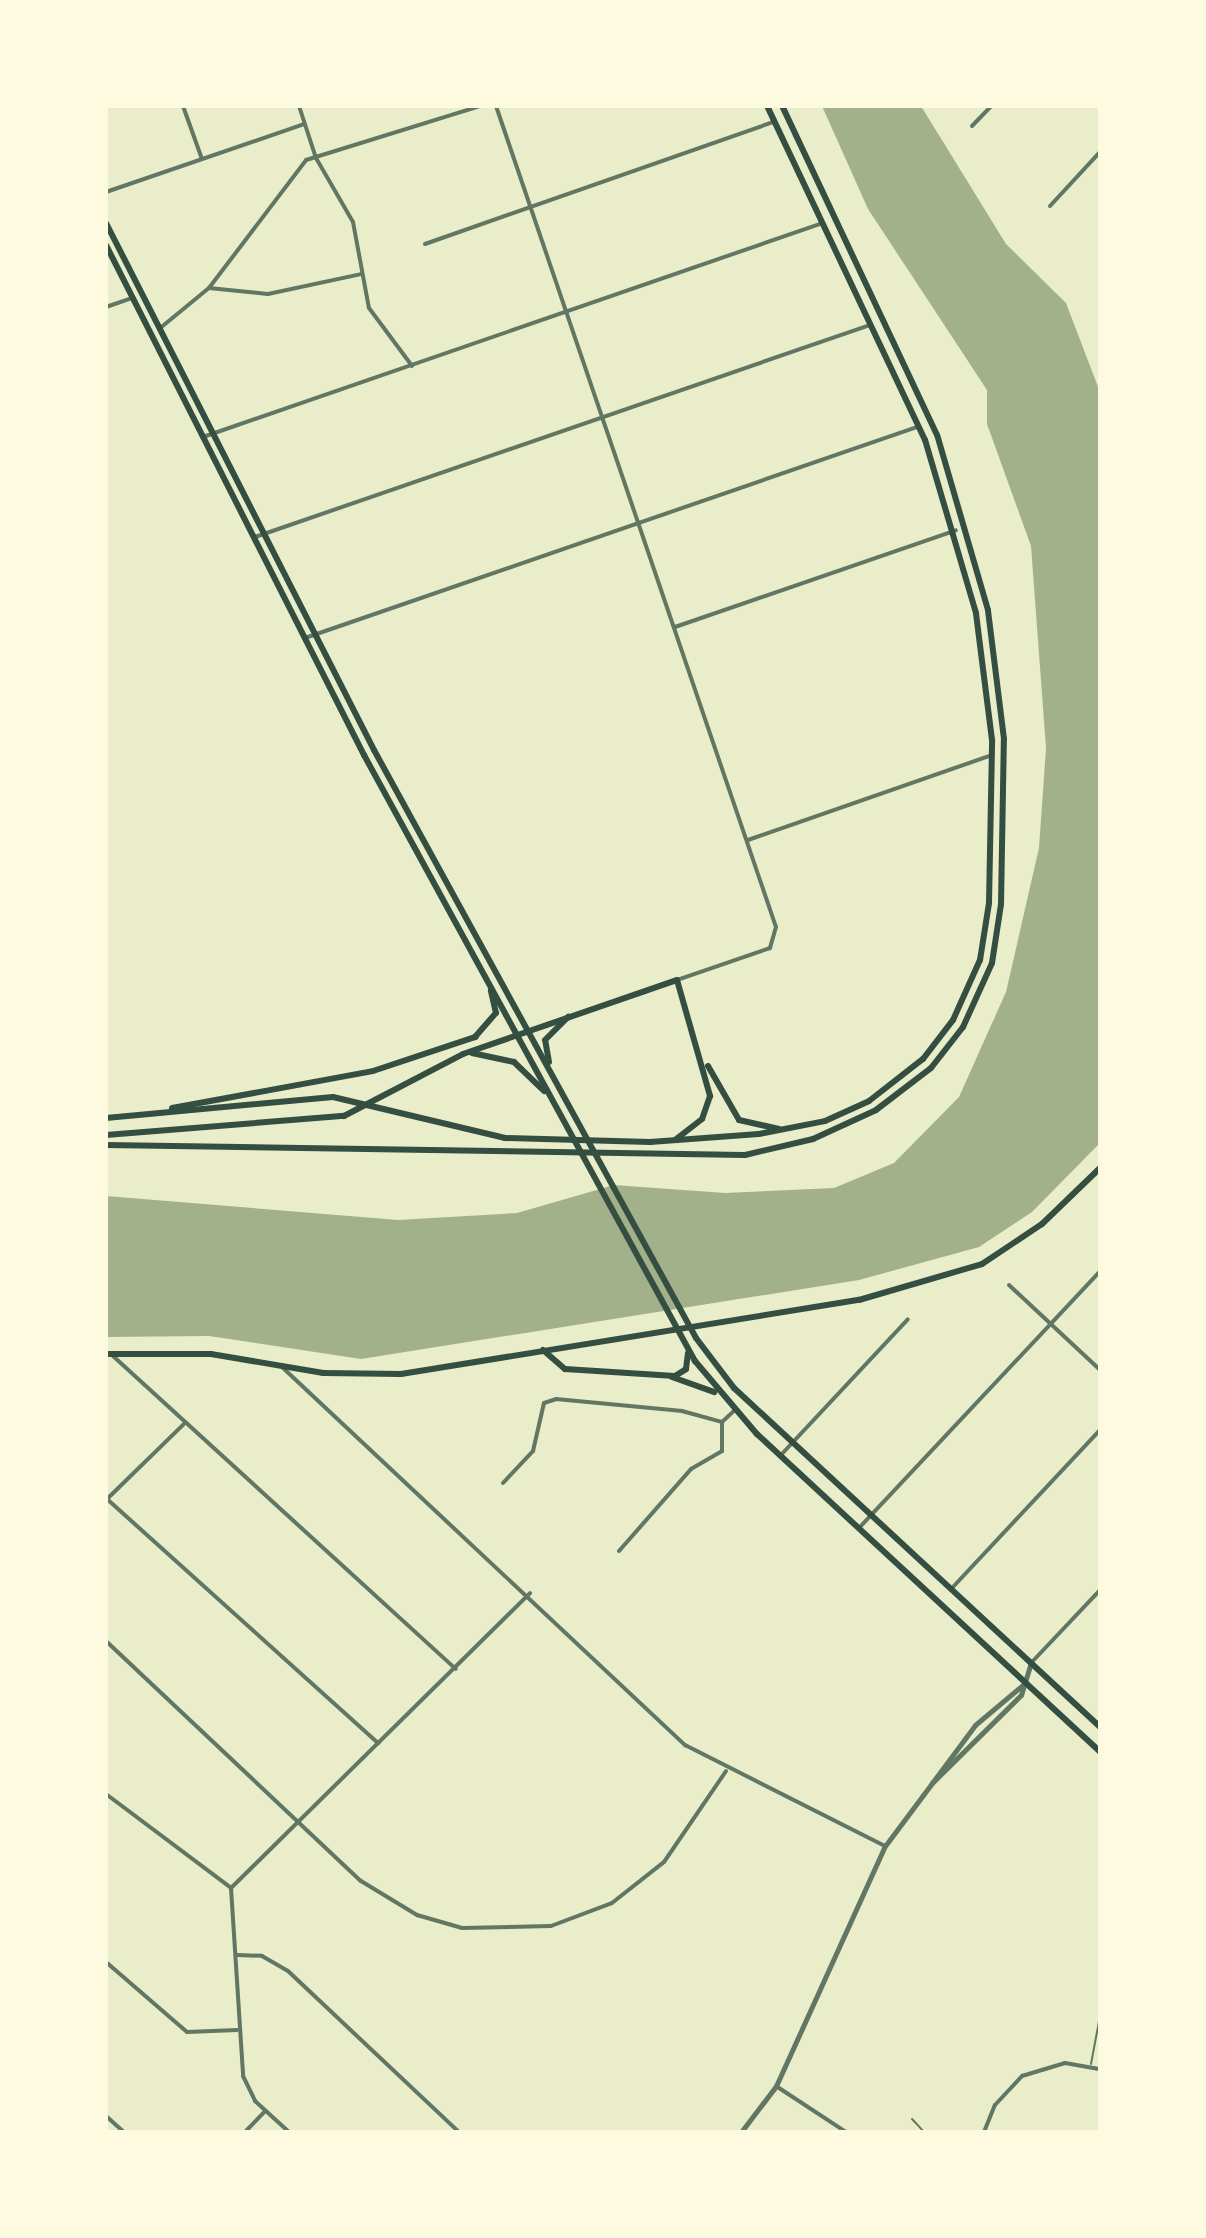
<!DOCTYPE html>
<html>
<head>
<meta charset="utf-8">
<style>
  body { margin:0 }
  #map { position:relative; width:1206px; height:2238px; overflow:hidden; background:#e9edc9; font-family:"Roboto Condensed",sans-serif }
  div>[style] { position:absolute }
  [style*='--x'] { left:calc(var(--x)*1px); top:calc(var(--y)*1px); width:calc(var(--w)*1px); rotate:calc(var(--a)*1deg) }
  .water>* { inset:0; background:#a3b18a }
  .service>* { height:2px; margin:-1px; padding:0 1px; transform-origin:1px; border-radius:1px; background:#617663 }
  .minor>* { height:4px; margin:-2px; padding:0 2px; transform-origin:2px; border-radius:2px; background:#617663 }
  .tertiary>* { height:5px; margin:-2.5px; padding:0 2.5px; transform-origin:2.5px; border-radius:2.5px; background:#617663 }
  .primary>* { height:6px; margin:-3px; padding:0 3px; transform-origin:3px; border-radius:3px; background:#344e41 }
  span { translate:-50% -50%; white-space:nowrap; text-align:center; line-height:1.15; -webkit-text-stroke:8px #fefae0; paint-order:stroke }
  .frame { position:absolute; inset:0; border:108px solid #fefae0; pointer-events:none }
</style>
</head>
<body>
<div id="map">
  <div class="water">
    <div style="clip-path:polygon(822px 106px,921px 106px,1006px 244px,1066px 303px,1100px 392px,1100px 1143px,1032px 1212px,979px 1247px,859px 1280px,361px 1359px,209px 1336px,106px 1337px,106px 1196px,398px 1220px,517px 1213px,614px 1185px,725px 1193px,834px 1188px,894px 1163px,959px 1097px,1006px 992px,1039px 848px,1046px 748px,1031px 546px,987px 424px,987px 390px,868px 209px)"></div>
  </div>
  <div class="service">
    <div style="--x:1091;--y:2064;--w:49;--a:-79.4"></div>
    <div style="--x:912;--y:2119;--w:18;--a:47"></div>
  </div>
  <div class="minor">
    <div style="--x:183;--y:106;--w:56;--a:70.3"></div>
    <div style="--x:299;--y:106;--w:55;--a:71.9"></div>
    <div style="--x:316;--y:158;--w:74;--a:60"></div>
    <div style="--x:353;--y:222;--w:87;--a:79.5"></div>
    <div style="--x:369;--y:308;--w:72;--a:53.4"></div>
    <div style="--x:496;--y:106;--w:867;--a:71.17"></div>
    <div style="--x:776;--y:927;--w:22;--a:106"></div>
    <div style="--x:770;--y:948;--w:98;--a:161"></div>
    <div style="--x:972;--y:126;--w:28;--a:-46"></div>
    <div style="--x:106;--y:192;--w:210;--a:-18.9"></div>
    <div style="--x:1050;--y:206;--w:74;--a:-47.2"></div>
    <div style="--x:425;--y:244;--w:370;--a:-19.3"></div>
    <div style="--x:209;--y:288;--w:161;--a:-52.8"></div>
    <div style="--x:306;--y:160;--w:182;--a:-17.2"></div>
    <div style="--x:106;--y:307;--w:28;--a:-19"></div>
    <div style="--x:159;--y:329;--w:65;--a:-39.4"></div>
    <div style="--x:209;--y:288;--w:59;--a:5.8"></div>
    <div style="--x:268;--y:294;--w:95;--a:-12.1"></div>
    <div style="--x:203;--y:437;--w:653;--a:-19.05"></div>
    <div style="--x:255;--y:537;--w:651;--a:-19.02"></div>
    <div style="--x:675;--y:627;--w:297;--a:-19"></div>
    <div style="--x:305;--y:638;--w:647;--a:-19.02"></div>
    <div style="--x:748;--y:840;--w:258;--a:-19.2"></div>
    <div style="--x:1009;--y:1285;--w:125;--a:43"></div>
    <div style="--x:113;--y:1356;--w:464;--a:42.4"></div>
    <div style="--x:282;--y:1367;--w:553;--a:43.17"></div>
    <div style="--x:685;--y:1745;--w:224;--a:26.8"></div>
    <div style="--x:780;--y:1456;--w:187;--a:-46.9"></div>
    <div style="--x:503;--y:1483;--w:44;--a:-46.8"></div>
    <div style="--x:533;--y:1451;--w:49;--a:-77.1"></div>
    <div style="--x:544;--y:1403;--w:13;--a:-18"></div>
    <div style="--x:556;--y:1399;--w:127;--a:5.4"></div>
    <div style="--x:682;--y:1411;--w:41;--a:15.4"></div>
    <div style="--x:722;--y:1422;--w:16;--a:-43"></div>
    <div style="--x:107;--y:1499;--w:365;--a:42"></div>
    <div style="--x:106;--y:1500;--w:109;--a:-44.3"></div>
    <div style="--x:859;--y:1528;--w:352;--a:-46.8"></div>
    <div style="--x:619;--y:1551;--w:109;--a:-48.7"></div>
    <div style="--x:691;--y:1469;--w:36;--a:-30"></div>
    <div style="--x:722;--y:1451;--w:29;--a:-90"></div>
    <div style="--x:952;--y:1588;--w:216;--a:-46.9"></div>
    <div style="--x:106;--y:1641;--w:350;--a:43.3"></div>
    <div style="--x:361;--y:1881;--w:66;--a:31.3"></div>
    <div style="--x:417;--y:1915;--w:47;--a:16.1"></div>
    <div style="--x:462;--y:1928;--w:89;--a:-1.3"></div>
    <div style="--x:551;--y:1926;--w:65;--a:-20.7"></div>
    <div style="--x:612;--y:1903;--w:66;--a:-38.3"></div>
    <div style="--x:664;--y:1862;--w:110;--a:-55.7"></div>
    <div style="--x:1031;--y:1663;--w:100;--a:-46.6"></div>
    <div style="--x:106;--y:1794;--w:156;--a:36.9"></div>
    <div style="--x:231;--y:1888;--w:188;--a:86.3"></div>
    <div style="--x:243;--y:2076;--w:28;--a:64"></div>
    <div style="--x:255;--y:2101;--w:46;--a:42.4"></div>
    <div style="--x:231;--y:1888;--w:420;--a:-44.6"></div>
    <div style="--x:237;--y:1955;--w:25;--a:2"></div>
    <div style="--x:262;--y:1956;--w:30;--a:30"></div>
    <div style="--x:288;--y:1971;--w:235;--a:43.3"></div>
    <div style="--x:106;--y:1962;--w:107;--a:40.8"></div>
    <div style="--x:187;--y:2032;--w:50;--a:-2.3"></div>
    <div style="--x:776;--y:2086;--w:84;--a:33.3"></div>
    <div style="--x:106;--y:2116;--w:24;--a:42"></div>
    <div style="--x:245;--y:2132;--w:29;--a:-46"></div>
    <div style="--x:984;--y:2132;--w:29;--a:-68"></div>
    <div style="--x:995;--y:2105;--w:40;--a:-47"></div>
    <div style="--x:1022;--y:2076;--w:45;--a:-16.8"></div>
    <div style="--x:1065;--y:2063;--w:36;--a:10"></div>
  </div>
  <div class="tertiary">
    <div style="--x:932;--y:1783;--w:72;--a:-53.4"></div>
    <div style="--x:975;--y:1725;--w:65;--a:-40"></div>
    <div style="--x:741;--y:2132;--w:58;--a:-52.7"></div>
    <div style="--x:776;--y:2086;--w:264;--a:-65.6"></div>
    <div style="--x:885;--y:1846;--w:79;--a:-53.3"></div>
    <div style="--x:932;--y:1783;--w:125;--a:-44.7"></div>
    <div style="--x:1021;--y:1695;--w:34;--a:-73"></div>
  </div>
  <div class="primary">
    <div style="--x:106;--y:223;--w:591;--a:63.04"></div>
    <div style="--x:374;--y:750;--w:670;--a:61.29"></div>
    <div style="--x:696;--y:1338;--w:63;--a:52.8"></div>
    <div style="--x:734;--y:1388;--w:499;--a:42.8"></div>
    <div style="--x:106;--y:245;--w:572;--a:63.17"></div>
    <div style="--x:364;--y:755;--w:691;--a:61.36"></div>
    <div style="--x:695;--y:1361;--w:96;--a:49.7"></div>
    <div style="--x:757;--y:1434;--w:468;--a:42.8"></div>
    <div style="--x:472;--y:1053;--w:43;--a:12.1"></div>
    <div style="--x:514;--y:1062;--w:42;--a:44"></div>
    <div style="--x:549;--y:1062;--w:22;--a:-100"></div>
    <div style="--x:545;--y:1040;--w:33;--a:-45"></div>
    <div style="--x:708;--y:1066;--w:62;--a:60.1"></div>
    <div style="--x:739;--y:1120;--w:41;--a:12.7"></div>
    <div style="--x:172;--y:1108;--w:204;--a:-10.4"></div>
    <div style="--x:373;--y:1071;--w:108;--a:-18.4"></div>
    <div style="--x:475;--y:1037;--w:32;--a:-49"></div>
    <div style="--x:496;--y:1013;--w:23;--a:-103"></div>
    <div style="--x:106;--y:1118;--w:228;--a:-5.3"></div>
    <div style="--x:333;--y:1097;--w:177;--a:13.4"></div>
    <div style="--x:505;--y:1138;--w:145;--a:1.6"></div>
    <div style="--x:650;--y:1142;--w:109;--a:-4.2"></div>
    <div style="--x:759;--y:1134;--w:67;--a:-11.1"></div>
    <div style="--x:825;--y:1121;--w:48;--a:-24.4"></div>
    <div style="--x:869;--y:1101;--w:68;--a:-37.9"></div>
    <div style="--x:923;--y:1059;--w:49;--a:-52.4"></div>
    <div style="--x:953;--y:1020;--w:66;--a:-65.8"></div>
    <div style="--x:980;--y:960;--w:58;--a:-81"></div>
    <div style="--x:989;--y:903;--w:163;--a:-88.9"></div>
    <div style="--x:992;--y:740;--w:128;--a:-97.2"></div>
    <div style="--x:976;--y:613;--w:180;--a:-106.4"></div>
    <div style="--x:925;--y:440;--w:369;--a:-115.3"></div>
    <div style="--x:106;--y:1135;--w:239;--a:-4.6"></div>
    <div style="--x:344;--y:1116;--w:134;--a:-27.5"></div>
    <div style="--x:463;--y:1054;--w:226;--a:-19.1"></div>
    <div style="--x:677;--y:980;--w:121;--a:74.1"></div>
    <div style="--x:710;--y:1096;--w:24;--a:109"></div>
    <div style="--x:702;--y:1119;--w:34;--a:142"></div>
    <div style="--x:106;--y:1145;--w:639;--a:0.9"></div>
    <div style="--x:745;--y:1155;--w:70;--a:-13.2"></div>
    <div style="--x:813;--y:1139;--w:69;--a:-24.7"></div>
    <div style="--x:876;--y:1110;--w:69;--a:-37.4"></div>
    <div style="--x:931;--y:1068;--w:52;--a:-52"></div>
    <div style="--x:963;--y:1027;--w:70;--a:-65.6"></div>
    <div style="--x:992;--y:963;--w:60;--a:-81.3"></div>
    <div style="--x:1001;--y:904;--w:165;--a:-89"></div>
    <div style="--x:1004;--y:739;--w:130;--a:-97.1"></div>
    <div style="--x:988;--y:610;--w:182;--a:-106.2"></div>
    <div style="--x:937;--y:435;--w:364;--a:-115.2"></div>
    <div style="--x:543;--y:1350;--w:29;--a:41"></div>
    <div style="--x:565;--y:1369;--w:110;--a:3.6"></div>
    <div style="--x:675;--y:1376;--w:13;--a:-32"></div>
    <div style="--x:686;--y:1369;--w:16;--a:-83"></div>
    <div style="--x:106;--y:1354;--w:105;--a:0"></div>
    <div style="--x:211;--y:1354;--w:114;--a:9.6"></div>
    <div style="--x:323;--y:1373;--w:78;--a:0.7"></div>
    <div style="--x:401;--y:1374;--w:464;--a:-9.2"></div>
    <div style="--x:859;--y:1300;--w:128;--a:-16.3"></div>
    <div style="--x:982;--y:1264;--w:72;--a:-33.7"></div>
    <div style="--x:1042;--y:1224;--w:81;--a:-44"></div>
    <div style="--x:672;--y:1377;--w:45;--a:19.7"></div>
  </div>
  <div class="frame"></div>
</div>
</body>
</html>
